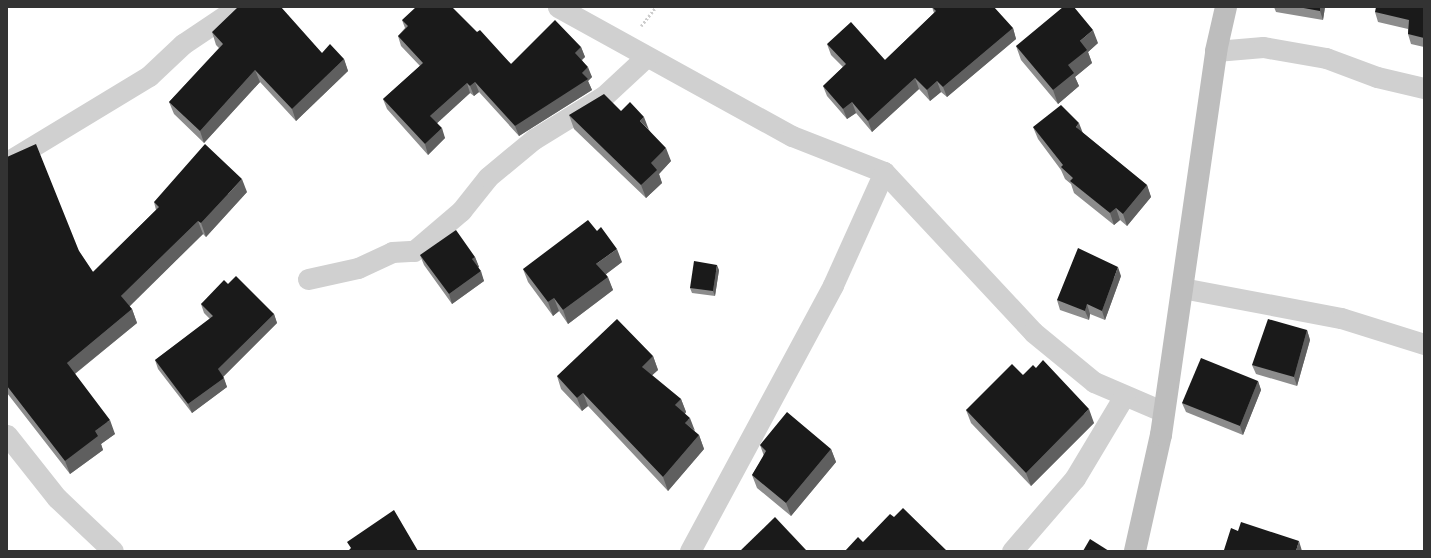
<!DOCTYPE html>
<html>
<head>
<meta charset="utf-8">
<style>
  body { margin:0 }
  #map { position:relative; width:1431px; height:558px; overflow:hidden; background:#fff; font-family:"DejaVu Sans",sans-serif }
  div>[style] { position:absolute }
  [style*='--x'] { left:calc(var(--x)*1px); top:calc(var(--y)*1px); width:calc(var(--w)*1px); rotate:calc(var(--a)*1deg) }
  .path>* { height:2.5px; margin-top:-1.25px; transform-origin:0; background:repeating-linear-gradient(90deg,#cdcdcd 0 2px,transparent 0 4px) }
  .street>* { height:21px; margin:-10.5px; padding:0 10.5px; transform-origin:10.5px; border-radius:10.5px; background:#d0d0d0 }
  .secondary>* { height:22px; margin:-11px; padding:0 11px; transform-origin:11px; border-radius:11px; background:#bdbdbd }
  .wall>* { inset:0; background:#8c8c8c }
  .shaded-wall>* { inset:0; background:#5f5f5f }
  .building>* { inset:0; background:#1a1a1a }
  span { translate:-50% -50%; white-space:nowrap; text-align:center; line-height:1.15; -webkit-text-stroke:4px #fff; paint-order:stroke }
  .frame { position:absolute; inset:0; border:8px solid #333; pointer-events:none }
</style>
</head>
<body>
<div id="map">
  <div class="path">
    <div style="--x:641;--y:26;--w:24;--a:-52"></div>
  </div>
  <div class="street">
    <div style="--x:558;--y:7;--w:267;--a:28.9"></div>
    <div style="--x:792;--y:136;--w:99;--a:21.4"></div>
    <div style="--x:884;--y:172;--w:219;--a:47"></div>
    <div style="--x:1033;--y:332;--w:79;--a:39.3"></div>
    <div style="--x:1094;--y:382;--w:76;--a:23.2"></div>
    <div style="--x:1216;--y:51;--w:47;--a:-4.9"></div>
    <div style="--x:1263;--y:47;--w:64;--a:9.9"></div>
    <div style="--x:1326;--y:58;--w:54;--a:20.4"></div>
    <div style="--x:1377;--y:77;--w:48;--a:13.2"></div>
    <div style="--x:7;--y:162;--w:166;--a:-31.2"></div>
    <div style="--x:149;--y:76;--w:47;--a:-43.3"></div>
    <div style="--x:183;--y:44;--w:66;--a:-33.9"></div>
    <div style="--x:308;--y:279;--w:51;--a:-12.4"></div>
    <div style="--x:358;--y:268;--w:38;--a:-25"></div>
    <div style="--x:392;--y:252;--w:22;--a:-3"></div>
    <div style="--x:414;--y:251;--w:62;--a:-40.4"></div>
    <div style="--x:461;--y:211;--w:43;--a:-51.5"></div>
    <div style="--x:488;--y:177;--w:60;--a:-39.6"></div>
    <div style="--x:534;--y:139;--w:82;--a:-31.6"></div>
    <div style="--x:604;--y:96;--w:57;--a:-42.9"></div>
    <div style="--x:1182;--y:288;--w:162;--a:10.7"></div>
    <div style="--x:1341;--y:318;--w:87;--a:17.4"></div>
    <div style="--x:7;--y:435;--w:80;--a:51.6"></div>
    <div style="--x:57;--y:498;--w:77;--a:43.4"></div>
    <div style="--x:690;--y:551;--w:302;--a:-61.7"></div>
    <div style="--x:833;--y:285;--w:124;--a:-65.7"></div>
    <div style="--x:1012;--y:551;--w:96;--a:-49.2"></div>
    <div style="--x:1075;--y:478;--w:96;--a:-59.1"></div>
  </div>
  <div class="secondary">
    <div style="--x:1135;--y:551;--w:119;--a:-77.4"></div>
    <div style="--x:1161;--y:435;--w:388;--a:-81.8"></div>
    <div style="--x:1216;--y:51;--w:45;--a:-77.2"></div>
  </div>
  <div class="wall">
    <div style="clip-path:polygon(932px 7px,1013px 28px,1016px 39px,947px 97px,941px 92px,930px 101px,919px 89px,872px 132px,856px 113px,847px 119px,827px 96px,823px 86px,843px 67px,831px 55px,827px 44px,885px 60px,934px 13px)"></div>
    <div style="clip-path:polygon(1274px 7px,1325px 7px,1323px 20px,1276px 12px)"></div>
    <div style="clip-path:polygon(1424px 7px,1424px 47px,1411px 44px,1408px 34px,1408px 29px,1378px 22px,1375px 12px)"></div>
    <div style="clip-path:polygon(402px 20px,477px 32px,511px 64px,581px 47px,585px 57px,582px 60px,592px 77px,588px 81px,592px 90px,519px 136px,479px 92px,474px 96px,470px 93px,437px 123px,445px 138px,428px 155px,387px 109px,383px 99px,420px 66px,401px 46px,398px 36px,405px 28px)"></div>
    <div style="clip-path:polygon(212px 32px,322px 53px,344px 59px,348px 71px,296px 121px,260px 82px,204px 143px,174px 114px,169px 102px,219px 48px,216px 45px)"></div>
    <div style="clip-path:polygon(1098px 43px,1088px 52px,1092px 63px,1075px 77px,1079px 86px,1058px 104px,1021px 60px,1016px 46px)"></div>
    <div style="clip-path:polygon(621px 111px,649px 130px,671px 161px,659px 174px,662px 183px,646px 198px,574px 129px,569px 115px)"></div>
    <div style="clip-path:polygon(1033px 127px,1083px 133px,1147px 185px,1151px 197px,1127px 226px,1120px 220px,1114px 225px,1074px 193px,1071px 184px,1065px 179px,1061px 170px,1038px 139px)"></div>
    <div style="clip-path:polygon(7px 157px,79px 251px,93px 272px,156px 210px,154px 202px,247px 192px,206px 237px,203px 234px,129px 306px,132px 309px,137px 323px,75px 374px,115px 434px,101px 444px,103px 450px,70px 474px,7px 393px)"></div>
    <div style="clip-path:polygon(420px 255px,475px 257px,479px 267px,478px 267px,484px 281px,452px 304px,424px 265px)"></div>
    <div style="clip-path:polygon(622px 262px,606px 274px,613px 290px,568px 324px,559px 311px,553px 316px,528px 282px,523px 269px)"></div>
    <div style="clip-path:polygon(719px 270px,715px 296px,692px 293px,690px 288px)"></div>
    <div style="clip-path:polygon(1121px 276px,1105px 320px,1090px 314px,1089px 320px,1060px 310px,1057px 300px)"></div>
    <div style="clip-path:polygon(228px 284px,274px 314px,277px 323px,223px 377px,227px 387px,192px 413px,158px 369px,155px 360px,210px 319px,204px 313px,201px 304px)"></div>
    <div style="clip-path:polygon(1307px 330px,1310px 340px,1297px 386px,1256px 374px,1252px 365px)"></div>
    <div style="clip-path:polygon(653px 356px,658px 370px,652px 375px,681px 399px,686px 412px,685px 414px,694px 431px,699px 435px,704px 449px,668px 491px,588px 406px,582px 411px,561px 389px,557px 376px)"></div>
    <div style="clip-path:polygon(1036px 368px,1094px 423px,1031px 486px,971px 423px,966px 410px,1023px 375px)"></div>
    <div style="clip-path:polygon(1258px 381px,1261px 390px,1243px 435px,1186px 412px,1182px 403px)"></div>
    <div style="clip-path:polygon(760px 445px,831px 449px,836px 462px,791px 516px,757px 488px,752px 475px,764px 456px)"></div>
  </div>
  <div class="shaded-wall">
    <div style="clip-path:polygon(1320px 7px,1325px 7px,1323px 20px,1320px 11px)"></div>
    <div style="clip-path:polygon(1013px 28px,1016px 39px,947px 97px,943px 87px)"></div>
    <div style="clip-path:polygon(1093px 30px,1098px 43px,1088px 52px,1092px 63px,1075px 77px,1079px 86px,1058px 104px,1053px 90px,1068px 65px,1080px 41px)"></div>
    <div style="clip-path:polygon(581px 47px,585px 57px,578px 63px,575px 53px)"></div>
    <div style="clip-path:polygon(344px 59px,348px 71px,296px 121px,292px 109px)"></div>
    <div style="clip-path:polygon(588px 67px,592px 77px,588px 81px,592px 90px,519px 136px,515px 126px,582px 73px)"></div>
    <div style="clip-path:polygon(255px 70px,260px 82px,204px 143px,200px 131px)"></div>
    <div style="clip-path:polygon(915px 78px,919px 89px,872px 132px,868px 121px)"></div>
    <div style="clip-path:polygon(937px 81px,941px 92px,930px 101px,927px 90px)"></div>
    <div style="clip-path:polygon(475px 82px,479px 92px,474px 96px,470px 86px)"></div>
    <div style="clip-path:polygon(467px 83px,470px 93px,434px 126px,430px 116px)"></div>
    <div style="clip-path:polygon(852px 102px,856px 113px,847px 119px,843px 109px)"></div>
    <div style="clip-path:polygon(644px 117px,649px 130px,640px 121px)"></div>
    <div style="clip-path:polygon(1079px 123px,1084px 136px,1076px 127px)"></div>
    <div style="clip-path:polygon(442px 128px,445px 138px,428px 155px,425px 144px)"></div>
    <div style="clip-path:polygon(666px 148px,671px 161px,659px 174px,662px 183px,646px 198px,641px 185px,651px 163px)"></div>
    <div style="clip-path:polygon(242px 179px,247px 192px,206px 237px,201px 223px)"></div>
    <div style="clip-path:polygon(1147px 185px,1151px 197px,1127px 226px,1123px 214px)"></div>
    <div style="clip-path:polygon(1116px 208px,1120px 220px,1114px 225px,1110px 213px)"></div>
    <div style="clip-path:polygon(198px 221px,203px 234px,126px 310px,121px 296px)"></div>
    <div style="clip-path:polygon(617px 249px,622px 262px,601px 278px,596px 264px)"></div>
    <div style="clip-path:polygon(475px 257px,479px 267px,476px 269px,472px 259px)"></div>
    <div style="clip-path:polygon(717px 265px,719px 270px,715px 296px,713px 291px)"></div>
    <div style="clip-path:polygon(1118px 267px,1121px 276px,1105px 320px,1102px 311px)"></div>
    <div style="clip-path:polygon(481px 271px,484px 281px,452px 304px,449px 294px)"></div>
    <div style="clip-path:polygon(608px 277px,613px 290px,568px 324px,563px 310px)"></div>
    <div style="clip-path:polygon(554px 298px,559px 311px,553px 316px,548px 302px)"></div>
    <div style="clip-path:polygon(1087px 304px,1090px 314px,1089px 320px,1085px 311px)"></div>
    <div style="clip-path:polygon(132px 309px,137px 323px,72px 376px,67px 363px)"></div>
    <div style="clip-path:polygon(274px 314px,277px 323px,221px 379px,218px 369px)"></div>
    <div style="clip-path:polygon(1307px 330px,1310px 340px,1297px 386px,1294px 377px)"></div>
    <div style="clip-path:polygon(653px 356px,658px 370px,647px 380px,642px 367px)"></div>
    <div style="clip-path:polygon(224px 378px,227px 387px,192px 413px,188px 404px)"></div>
    <div style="clip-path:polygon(1258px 381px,1261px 390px,1243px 435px,1240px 426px)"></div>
    <div style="clip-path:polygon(583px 393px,588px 406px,582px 411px,577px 398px)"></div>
    <div style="clip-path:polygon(681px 399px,686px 412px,680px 419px,675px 405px)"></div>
    <div style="clip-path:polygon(1089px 409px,1094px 423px,1031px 486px,1026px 473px)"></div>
    <div style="clip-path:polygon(690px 418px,695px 431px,685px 423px)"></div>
    <div style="clip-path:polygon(110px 420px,115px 434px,101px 444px,103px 450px,70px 474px,65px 461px,95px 431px)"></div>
    <div style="clip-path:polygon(699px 435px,704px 449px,668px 491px,663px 477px)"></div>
    <div style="clip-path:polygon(831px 449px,836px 462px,791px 516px,786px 503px)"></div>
    <div style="clip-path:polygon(1299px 541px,1302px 551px,1296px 551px)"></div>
  </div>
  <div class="building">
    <div style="clip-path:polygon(238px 7px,281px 7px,322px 53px,330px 44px,344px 59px,292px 109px,255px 70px,200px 131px,169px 102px,223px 44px,212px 32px)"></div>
    <div style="clip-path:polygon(416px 7px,452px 7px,477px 32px,480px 30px,511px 64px,555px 20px,581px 47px,575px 53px,588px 67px,582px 73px,588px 79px,515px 126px,475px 82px,470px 86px,467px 83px,430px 116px,442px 128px,425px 144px,383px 99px,423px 63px,398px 36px,408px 26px,402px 20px)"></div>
    <div style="clip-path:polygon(932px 7px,994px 7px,1013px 28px,943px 87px,937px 81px,927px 90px,915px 78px,868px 121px,852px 102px,843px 109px,823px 86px,846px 64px,827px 44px,851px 22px,885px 60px,936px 11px)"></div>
    <div style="clip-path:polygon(1063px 7px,1074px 7px,1093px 30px,1080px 41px,1087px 50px,1068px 65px,1074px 73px,1053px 90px,1016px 46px)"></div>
    <div style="clip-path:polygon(1298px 7px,1320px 7px,1320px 11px)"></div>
    <div style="clip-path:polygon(1376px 7px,1424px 7px,1424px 38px,1408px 34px,1409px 20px,1375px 12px)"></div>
    <div style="clip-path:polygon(604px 94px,621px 111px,630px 102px,644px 117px,640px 121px,666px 148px,651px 163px,657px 170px,641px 185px,569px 115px)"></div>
    <div style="clip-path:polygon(1061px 105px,1079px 123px,1076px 127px,1147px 185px,1123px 214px,1116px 208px,1110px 213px,1070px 181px,1073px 178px,1061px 167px,1063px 165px,1033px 127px)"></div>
    <div style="clip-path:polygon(36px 144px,79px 251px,93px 272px,159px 207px,154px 202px,205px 144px,242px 179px,201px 223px,198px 221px,121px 296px,132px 309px,67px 363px,110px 420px,95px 431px,98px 436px,65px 461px,7px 386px,7px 157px)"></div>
    <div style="clip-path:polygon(588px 220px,597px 231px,601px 227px,617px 249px,596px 264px,608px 277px,563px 310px,554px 298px,548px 302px,523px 269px)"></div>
    <div style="clip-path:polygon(456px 230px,475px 257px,472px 259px,481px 271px,449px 294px,420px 255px)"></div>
    <div style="clip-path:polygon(1078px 248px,1118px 267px,1102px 311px,1087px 304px,1085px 311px,1057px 300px)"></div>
    <div style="clip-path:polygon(694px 261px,717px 265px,713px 291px,690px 288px)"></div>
    <div style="clip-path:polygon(236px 276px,274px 314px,218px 369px,224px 378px,188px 404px,155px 360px,213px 316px,201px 304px,224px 280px,228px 284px)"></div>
    <div style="clip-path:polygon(617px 319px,653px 356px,642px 367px,681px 399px,675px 405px,690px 418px,685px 423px,699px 435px,663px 477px,583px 393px,577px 398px,557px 376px)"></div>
    <div style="clip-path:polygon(1268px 319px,1307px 330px,1294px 377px,1252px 365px)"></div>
    <div style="clip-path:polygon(1201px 358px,1258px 381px,1240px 426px,1182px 403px)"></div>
    <div style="clip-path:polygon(1043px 360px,1089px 409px,1026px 473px,966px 410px,1012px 364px,1023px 375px,1033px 365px,1036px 368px)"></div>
    <div style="clip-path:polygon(787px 412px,831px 449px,786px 503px,752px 475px,766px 451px,760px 445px)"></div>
    <div style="clip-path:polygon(903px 508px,947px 551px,845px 551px,858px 537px,863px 542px,890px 514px,894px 517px)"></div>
    <div style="clip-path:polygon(394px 510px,418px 551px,348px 551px,351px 548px,347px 542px)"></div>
    <div style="clip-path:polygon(775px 517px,806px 550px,805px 551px,740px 551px)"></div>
    <div style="clip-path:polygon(1241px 522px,1299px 541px,1296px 551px,1227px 551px,1224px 550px,1231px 528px,1238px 531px)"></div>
    <div style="clip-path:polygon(1090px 539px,1109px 551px,1083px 551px)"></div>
  </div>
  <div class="frame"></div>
</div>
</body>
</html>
